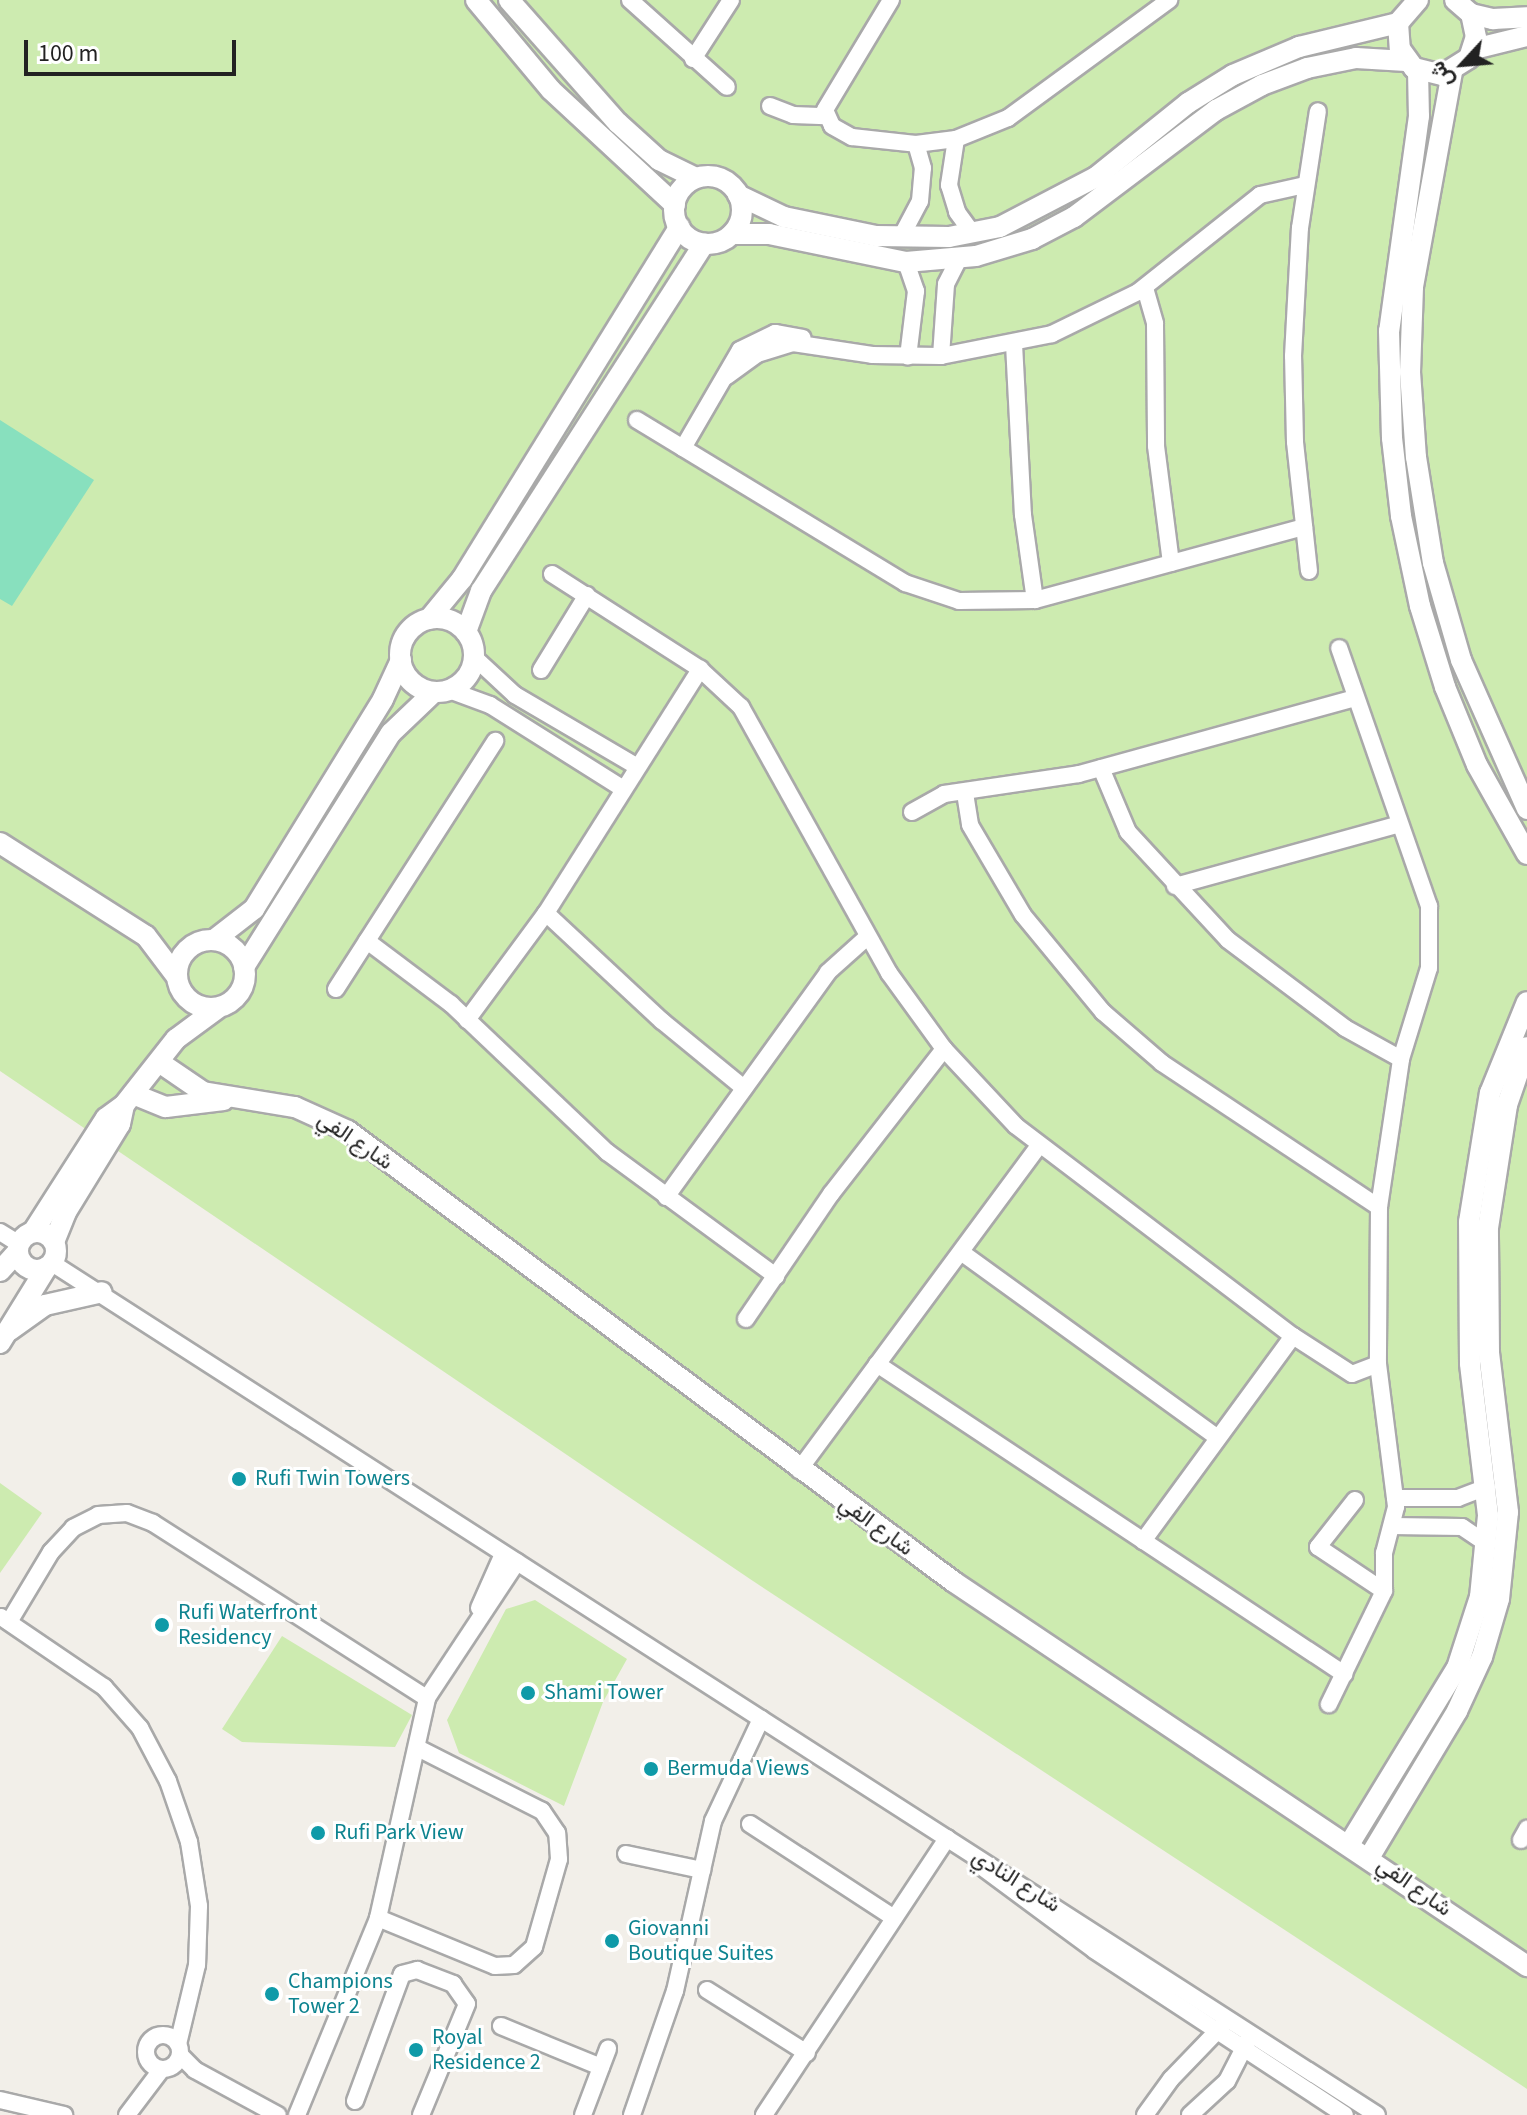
<!DOCTYPE html>
<html>
<head>
<meta charset="utf-8">
<style>
  body { margin:0 }
  #map { position:relative; width:1527px; height:2115px; overflow:hidden; background:#f2efe9; font-family:"Source Sans 3",Vazirmatn,sans-serif }
  div>[style] { position:absolute }
  [style*='--x'] { left:calc(var(--x)*1px); top:calc(var(--y)*1px); width:calc(var(--w)*1px); rotate:calc(var(--a)*1deg) }
  .grass>* { inset:0; background:#cdebb0 }
  .pitch>* { inset:0; background:#88e0be }
  .roads { filter:drop-shadow(2px 0 #a9a9a9) drop-shadow(-2px 0 #a9a9a9) drop-shadow(0 2px #a9a9a9) drop-shadow(0 -2px #a9a9a9) }
  .minor>* { height:16px; margin:-8px; padding:0 8px; transform-origin:8px; border-radius:8px; background:#fff }
  .minor>.ring { margin:-8px; padding:0; box-sizing:content-box; background:none; border:16px solid #fff; border-radius:50% }
  .tertiary>* { height:20px; margin:-10px; padding:0 10px; transform-origin:10px; border-radius:10px; background:#fff }
  .tertiary>.ring { margin:-10px; padding:0; box-sizing:content-box; background:none; border:20px solid #fff; border-radius:50% }
  .dots>* { width:22px; height:22px; translate:-50% -50%; box-sizing:border-box; border:4px solid #fff; border-radius:50% }
  span { translate:-50% -50%; white-space:nowrap; text-align:center; line-height:1.15; -webkit-text-stroke:6px #fff; paint-order:stroke }
  .street-label { font-size:22px; color:#222 }
  .culture-label { font-size:22px; color:#0d838f }
  .left { translate:0 -50%; text-align:left }
  .north { position:absolute; left:1423px; top:24px; width:80px; height:80px; -webkit-text-stroke:6px #fff; paint-order:stroke; rotate:244deg; font-size:22px; font-weight:700; line-height:32px; text-align:center; color:#222 }
  .north::after { content:''; display:block; margin:auto; width:28px; height:36px; background:#222; clip-path:polygon(50% 0,100% 100%,50% 72%,0 100%) }
  .scale { position:absolute; left:24px; top:40px; width:212px; height:36px; box-sizing:border-box; border:4px solid #222; border-top:0; padding-left:10px; font-size:24px; line-height:28px; white-space:nowrap; color:#222; -webkit-text-stroke:6px #fff; paint-order:stroke }
</style>
</head>
<body>
<div id="map">
  <div class="grass">
    <div style="clip-path:polygon(0 0,1527px 0,1527px 2089px,750px 1579px,0 1071px)"></div>
    <div style="clip-path:polygon(0 1483px,42px 1513px,0 1573px)"></div>
    <div style="clip-path:polygon(535px 1600px,627px 1659px,603px 1702px,564px 1806px,459px 1753px,447px 1720px,506px 1609px)"></div>
    <div style="clip-path:polygon(282px 1636px,412px 1715px,395px 1747px,242px 1742px,222px 1729px)"></div>
  </div>
  <div class="pitch">
    <div style="clip-path:polygon(0 420px,94px 480px,12px 606px,0 599px)"></div>
  </div>
  <div class="roads">
    <div class="minor">
      <div style="--x:630;--y:0;--w:130;--a:41.9"></div>
      <div style="--x:891;--y:0;--w:128;--a:121"></div>
      <div style="--x:825;--y:110;--w:17;--a:66"></div>
      <div style="--x:832;--y:126;--w:23;--a:29"></div>
      <div style="--x:852;--y:137;--w:64;--a:6.2"></div>
      <div style="--x:916;--y:144;--w:40;--a:-7.1"></div>
      <div style="--x:956;--y:139;--w:56;--a:-22"></div>
      <div style="--x:1008;--y:118;--w:200;--a:-36.2"></div>
      <div style="--x:693;--y:59;--w:70;--a:-57.2"></div>
      <div style="--x:770;--y:106;--w:25;--a:21"></div>
      <div style="--x:793;--y:115;--w:33;--a:2"></div>
      <div style="--x:956;--y:139;--w:47;--a:98.7"></div>
      <div style="--x:949;--y:185;--w:28;--a:73"></div>
      <div style="--x:957;--y:212;--w:26;--a:54"></div>
      <div style="--x:901;--y:237;--w:41;--a:-62.2"></div>
      <div style="--x:920;--y:201;--w:33;--a:-85"></div>
      <div style="--x:923;--y:168;--w:25;--a:-106"></div>
      <div style="--x:906;--y:262;--w:31;--a:71"></div>
      <div style="--x:916;--y:291;--w:66;--a:96.9"></div>
      <div style="--x:1145;--y:288;--w:37;--a:74"></div>
      <div style="--x:1155;--y:324;--w:122;--a:89.5"></div>
      <div style="--x:1156;--y:446;--w:118;--a:82.7"></div>
      <div style="--x:1014;--y:344;--w:171;--a:87"></div>
      <div style="--x:1023;--y:515;--w:86;--a:82"></div>
      <div style="--x:941;--y:356;--w:72;--a:-86"></div>
      <div style="--x:946;--y:284;--w:28;--a:-63"></div>
      <div style="--x:727;--y:376;--w:37;--a:-36"></div>
      <div style="--x:757;--y:354;--w:38;--a:-17"></div>
      <div style="--x:793;--y:343;--w:80;--a:8.6"></div>
      <div style="--x:872;--y:355;--w:69;--a:0.8"></div>
      <div style="--x:941;--y:356;--w:113;--a:-11.2"></div>
      <div style="--x:1052;--y:334;--w:96;--a:-26"></div>
      <div style="--x:1138;--y:292;--w:156;--a:-38.5"></div>
      <div style="--x:1260;--y:195;--w:46;--a:-12.5"></div>
      <div style="--x:637;--y:420;--w:314;--a:31.3"></div>
      <div style="--x:905;--y:583;--w:57;--a:18.4"></div>
      <div style="--x:959;--y:601;--w:76;--a:-0.8"></div>
      <div style="--x:1035;--y:600;--w:279;--a:-15.2"></div>
      <div style="--x:683;--y:448;--w:113;--a:-59.8"></div>
      <div style="--x:740;--y:350;--w:39;--a:-26"></div>
      <div style="--x:775;--y:333;--w:28;--a:10"></div>
      <div style="--x:1309;--y:571;--w:130;--a:-96.2"></div>
      <div style="--x:1295;--y:442;--w:86;--a:-91.3"></div>
      <div style="--x:1293;--y:356;--w:128;--a:-86.9"></div>
      <div style="--x:1300;--y:228;--w:118;--a:-81.3"></div>
      <div style="--x:552;--y:574;--w:176;--a:32.7"></div>
      <div style="--x:700;--y:669;--w:56;--a:42.8"></div>
      <div style="--x:741;--y:707;--w:304;--a:60.9"></div>
      <div style="--x:889;--y:973;--w:94;--a:54.1"></div>
      <div style="--x:944;--y:1049;--w:105;--a:46.9"></div>
      <div style="--x:1016;--y:1126;--w:348;--a:37.2"></div>
      <div style="--x:1293;--y:1336;--w:70;--a:32.8"></div>
      <div style="--x:1352;--y:1374;--w:28;--a:-21"></div>
      <div style="--x:474;--y:657;--w:56;--a:42.8"></div>
      <div style="--x:515;--y:695;--w:140;--a:30.4"></div>
      <div style="--x:541;--y:670;--w:88;--a:-58.5"></div>
      <div style="--x:449;--y:690;--w:44;--a:20.1"></div>
      <div style="--x:490;--y:705;--w:156;--a:32.2"></div>
      <div style="--x:1101;--y:768;--w:69;--a:67.1"></div>
      <div style="--x:1128;--y:832;--w:147;--a:47.2"></div>
      <div style="--x:1228;--y:940;--w:146;--a:36.9"></div>
      <div style="--x:1345;--y:1028;--w:64;--a:29"></div>
      <div style="--x:1401;--y:1059;--w:95;--a:-72.9"></div>
      <div style="--x:1429;--y:968;--w:62;--a:-90"></div>
      <div style="--x:1429;--y:906;--w:273;--a:-109.2"></div>
      <div style="--x:965;--y:793;--w:32;--a:81"></div>
      <div style="--x:970;--y:825;--w:104;--a:59.5"></div>
      <div style="--x:1023;--y:915;--w:126;--a:50.5"></div>
      <div style="--x:1103;--y:1012;--w:78;--a:40.8"></div>
      <div style="--x:1162;--y:1063;--w:260;--a:33.6"></div>
      <div style="--x:1379;--y:1207;--w:157;--a:90.4"></div>
      <div style="--x:1378;--y:1364;--w:144;--a:82.8"></div>
      <div style="--x:1396;--y:1507;--w:48;--a:104.6"></div>
      <div style="--x:1384;--y:1553;--w:38;--a:90"></div>
      <div style="--x:1384;--y:1591;--w:126;--a:116"></div>
      <div style="--x:912;--y:812;--w:37;--a:-29"></div>
      <div style="--x:944;--y:794;--w:136;--a:-8.4"></div>
      <div style="--x:1079;--y:774;--w:285;--a:-15.4"></div>
      <div style="--x:1175;--y:886;--w:233;--a:-15.4"></div>
      <div style="--x:546;--y:913;--w:158;--a:43"></div>
      <div style="--x:662;--y:1021;--w:106;--a:39.3"></div>
      <div style="--x:367;--y:941;--w:105;--a:36.9"></div>
      <div style="--x:451;--y:1004;--w:215;--a:43.5"></div>
      <div style="--x:607;--y:1152;--w:210;--a:36.3"></div>
      <div style="--x:336;--y:989;--w:295;--a:-57.3"></div>
      <div style="--x:467;--y:1020;--w:133;--a:-53.6"></div>
      <div style="--x:546;--y:913;--w:289;--a:-57.7"></div>
      <div style="--x:666;--y:1197;--w:277;--a:-54.2"></div>
      <div style="--x:828;--y:972;--w:52;--a:-41.9"></div>
      <div style="--x:1379;--y:1207;--w:150;--a:-81.5"></div>
      <div style="--x:0;--y:1232;--w:22;--a:32"></div>
      <div style="--x:961;--y:1252;--w:317;--a:35.9"></div>
      <div style="--x:52;--y:1263;--w:1575;--a:32.74"></div>
      <div style="--x:746;--y:1319;--w:151;--a:-55.8"></div>
      <div style="--x:831;--y:1194;--w:184;--a:-52.1"></div>
      <div style="--x:877;--y:1364;--w:561;--a:33.58"></div>
      <div style="--x:799;--y:1470;--w:402;--a:-53.5"></div>
      <div style="--x:1395;--y:1498;--w:63;--a:0"></div>
      <div style="--x:1458;--y:1498;--w:31;--a:-21"></div>
      <div style="--x:1355;--y:1500;--w:60;--a:128.2"></div>
      <div style="--x:1318;--y:1547;--w:79;--a:33.7"></div>
      <div style="--x:1392;--y:1526;--w:70;--a:0.8"></div>
      <div style="--x:1462;--y:1527;--w:30;--a:34"></div>
      <div style="--x:1143;--y:1541;--w:254;--a:-53.8"></div>
      <div style="--x:479;--y:1608;--w:59;--a:-66"></div>
      <div style="--x:1;--y:1617;--w:125;--a:34.2"></div>
      <div style="--x:104;--y:1687;--w:55;--a:48.7"></div>
      <div style="--x:140;--y:1728;--w:60;--a:62.2"></div>
      <div style="--x:168;--y:1781;--w:65;--a:71"></div>
      <div style="--x:189;--y:1842;--w:65;--a:81.1"></div>
      <div style="--x:199;--y:1906;--w:59;--a:91.9"></div>
      <div style="--x:197;--y:1965;--w:81;--a:103.5"></div>
      <div style="--x:9;--y:1622;--w:82;--a:-59"></div>
      <div style="--x:51;--y:1552;--w:33;--a:-47"></div>
      <div style="--x:73;--y:1528;--w:28;--a:-27"></div>
      <div style="--x:98;--y:1515;--w:29;--a:-4"></div>
      <div style="--x:127;--y:1513;--w:28;--a:21"></div>
      <div style="--x:153;--y:1523;--w:325;--a:32.6"></div>
      <div style="--x:750;--y:1824;--w:172;--a:33.1"></div>
      <div style="--x:1521;--y:1840;--w:13;--a:-61"></div>
      <div style="--x:626;--y:1854;--w:78;--a:11.9"></div>
      <div style="--x:982;--y:1867;--w:139;--a:36.5"></div>
      <div style="--x:1094;--y:1950;--w:300;--a:33.3"></div>
      <div style="--x:378;--y:1918;--w:126;--a:22.3"></div>
      <div style="--x:495;--y:1966;--w:19;--a:-3"></div>
      <div style="--x:514;--y:1965;--w:27;--a:-42"></div>
      <div style="--x:534;--y:1947;--w:91;--a:-74.1"></div>
      <div style="--x:559;--y:1859;--w:26;--a:-94"></div>
      <div style="--x:557;--y:1833;--w:27;--a:-124"></div>
      <div style="--x:542;--y:1811;--w:139;--a:-153.1"></div>
      <div style="--x:707;--y:1990;--w:118;--a:32.2"></div>
      <div style="--x:501;--y:2026;--w:108;--a:22.3"></div>
      <div class="ring" style="left:146px;top:2035px;width:18px;height:18px"></div>
      <div style="--x:180;--y:2055;--w:21;--a:45"></div>
      <div style="--x:195;--y:2070;--w:94;--a:28.5"></div>
      <div style="--x:0;--y:2100;--w:66;--a:13.2"></div>
      <div style="--x:355;--y:2101;--w:135;--a:-69.7"></div>
      <div style="--x:402;--y:1974;--w:16;--a:-15"></div>
      <div style="--x:417;--y:1970;--w:39;--a:21"></div>
      <div style="--x:453;--y:1984;--w:24;--a:55"></div>
      <div style="--x:467;--y:2004;--w:120;--a:112.5"></div>
      <div style="--x:127;--y:2115;--w:56;--a:-52.9"></div>
      <div style="--x:297;--y:2115;--w:213;--a:-67.6"></div>
      <div style="--x:378;--y:1918;--w:225;--a:-77.4"></div>
      <div style="--x:427;--y:1698;--w:163;--a:-56.5"></div>
      <div style="--x:583;--y:2115;--w:71;--a:-69.3"></div>
      <div style="--x:632;--y:2115;--w:131;--a:-70.9"></div>
      <div style="--x:675;--y:1991;--w:174;--a:-77.4"></div>
      <div style="--x:713;--y:1821;--w:113;--a:-64.8"></div>
      <div style="--x:764;--y:2115;--w:332;--a:-56.5"></div>
      <div style="--x:1145;--y:2115;--w:44;--a:-54.2"></div>
      <div style="--x:1171;--y:2079;--w:74;--a:-46.1"></div>
      <div style="--x:1190;--y:2115;--w:50;--a:-42.6"></div>
      <div style="--x:1227;--y:2081;--w:44;--a:-62.9"></div>
    </div>
    <div class="tertiary">
      <div style="--x:476;--y:0;--w:117;--a:50.2"></div>
      <div style="--x:551;--y:90;--w:169;--a:42.8"></div>
      <div style="--x:509;--y:0;--w:164;--a:48.5"></div>
      <div style="--x:618;--y:123;--w:55;--a:42.1"></div>
      <div style="--x:659;--y:160;--w:41;--a:25.9"></div>
      <div style="--x:1418;--y:0;--w:30;--a:131"></div>
      <div style="--x:1398;--y:23;--w:26;--a:86"></div>
      <div style="--x:1400;--y:49;--w:24;--a:54"></div>
      <div style="--x:1414;--y:68;--w:29;--a:14"></div>
      <div style="--x:1442;--y:75;--w:32;--a:-32"></div>
      <div style="--x:1469;--y:58;--w:22;--a:-72"></div>
      <div style="--x:1476;--y:37;--w:24;--a:-102"></div>
      <div style="--x:1471;--y:14;--w:21;--a:-139"></div>
      <div style="--x:1471;--y:14;--w:23;--a:13"></div>
      <div style="--x:1493;--y:19;--w:34;--a:-3"></div>
      <div style="--x:1474;--y:49;--w:55;--a:-13.8"></div>
      <div style="--x:1418;--y:70;--w:46;--a:88.8"></div>
      <div style="--x:1419;--y:116;--w:217;--a:97.9"></div>
      <div style="--x:1389;--y:331;--w:107;--a:88.4"></div>
      <div style="--x:1392;--y:438;--w:79;--a:83.4"></div>
      <div style="--x:1401;--y:516;--w:92;--a:78.1"></div>
      <div style="--x:1420;--y:606;--w:85;--a:72.8"></div>
      <div style="--x:1445;--y:687;--w:84;--a:67.7"></div>
      <div style="--x:1477;--y:765;--w:102;--a:60.7"></div>
      <div style="--x:1452;--y:72;--w:219;--a:100.3"></div>
      <div style="--x:1413;--y:287;--w:85;--a:92"></div>
      <div style="--x:1410;--y:372;--w:85;--a:86"></div>
      <div style="--x:1416;--y:457;--w:107;--a:80.9"></div>
      <div style="--x:1433;--y:563;--w:101;--a:73.9"></div>
      <div style="--x:1461;--y:660;--w:163;--a:66.1"></div>
      <div class="ring" style="left:674px;top:176px;width:48px;height:48px"></div>
      <div style="--x:738;--y:195;--w:51;--a:25.6"></div>
      <div style="--x:784;--y:217;--w:94;--a:11.7"></div>
      <div style="--x:876;--y:236;--w:73;--a:0.8"></div>
      <div style="--x:949;--y:237;--w:52;--a:-11.1"></div>
      <div style="--x:1000;--y:227;--w:108;--a:-27.5"></div>
      <div style="--x:1096;--y:177;--w:118;--a:-38.8"></div>
      <div style="--x:1188;--y:103;--w:53;--a:-31.9"></div>
      <div style="--x:1233;--y:75;--w:72;--a:-23"></div>
      <div style="--x:1299;--y:47;--w:102;--a:-13.6"></div>
      <div style="--x:732;--y:234;--w:37;--a:0"></div>
      <div style="--x:769;--y:234;--w:140;--a:11.6"></div>
      <div style="--x:906;--y:262;--w:70;--a:-4.9"></div>
      <div style="--x:976;--y:256;--w:59;--a:-16.9"></div>
      <div style="--x:1032;--y:239;--w:47;--a:-27.6"></div>
      <div style="--x:1074;--y:217;--w:178;--a:-37"></div>
      <div style="--x:1216;--y:110;--w:52;--a:-28.5"></div>
      <div style="--x:1262;--y:85;--w:48;--a:-20.7"></div>
      <div style="--x:1307;--y:68;--w:50;--a:-11.5"></div>
      <div style="--x:1356;--y:58;--w:50;--a:3.4"></div>
      <div class="ring" style="left:400px;top:618px;width:54px;height:54px"></div>
      <div style="--x:429;--y:619;--w:52;--a:-50.5"></div>
      <div style="--x:462;--y:579;--w:414;--a:-58.3"></div>
      <div style="--x:466;--y:632;--w:44;--a:-69.9"></div>
      <div style="--x:481;--y:591;--w:413;--a:-57.3"></div>
      <div style="--x:0;--y:843;--w:173;--a:32.5"></div>
      <div style="--x:146;--y:936;--w:51;--a:52.9"></div>
      <div style="--x:214;--y:940;--w:51;--a:-37.8"></div>
      <div style="--x:254;--y:909;--w:246;--a:-58.4"></div>
      <div style="--x:383;--y:699;--w:43;--a:-65.2"></div>
      <div class="ring" style="left:177px;top:940px;width:48px;height:48px"></div>
      <div style="--x:244;--y:967;--w:276;--a:-57.9"></div>
      <div style="--x:391;--y:733;--w:59;--a:-43.6"></div>
      <div style="--x:159;--y:1062;--w:53;--a:34.3"></div>
      <div style="--x:203;--y:1092;--w:93;--a:9.3"></div>
      <div style="--x:295;--y:1107;--w:58;--a:24.4"></div>
      <div style="--x:348;--y:1131;--w:755;--a:36.66"></div>
      <div style="--x:954;--y:1582;--w:690;--a:33.83"></div>
      <div style="--x:133;--y:1094;--w:35;--a:22"></div>
      <div style="--x:166;--y:1107;--w:58;--a:-6.9"></div>
      <div style="--x:33;--y:1232;--w:135;--a:-57.4"></div>
      <div style="--x:106;--y:1118;--w:22;--a:-36"></div>
      <div style="--x:124;--y:1105;--w:84;--a:-51.8"></div>
      <div style="--x:176;--y:1039;--w:52;--a:-36.4"></div>
      <div class="ring" style="left:18px;top:1232px;width:18px;height:18px"></div>
      <div style="--x:54;--y:1242;--w:32;--a:-68"></div>
      <div style="--x:66;--y:1212;--w:103;--a:-58.5"></div>
      <div style="--x:120;--y:1124;--w:19;--a:-78"></div>
      <div style="--x:0;--y:1271;--w:27;--a:-48"></div>
      <div style="--x:10;--y:1330;--w:43;--a:-35.5"></div>
      <div style="--x:45;--y:1305;--w:58;--a:-12.8"></div>
      <div style="--x:0;--y:1343;--w:89;--a:-58.3"></div>
      <div style="--x:1350;--y:1843;--w:205;--a:-58.6"></div>
      <div style="--x:1457;--y:1668;--w:75;--a:-72.1"></div>
      <div style="--x:1480;--y:1597;--w:82;--a:-84.4"></div>
      <div style="--x:1488;--y:1515;--w:153;--a:-96.8"></div>
      <div style="--x:1470;--y:1363;--w:141;--a:-90.4"></div>
      <div style="--x:1469;--y:1222;--w:131;--a:-80.8"></div>
      <div style="--x:1490;--y:1093;--w:98;--a:-67.9"></div>
      <div style="--x:1370;--y:1856;--w:169;--a:-59"></div>
      <div style="--x:1457;--y:1711;--w:60;--a:-65.2"></div>
      <div style="--x:1482;--y:1657;--w:60;--a:-73.7"></div>
      <div style="--x:1499;--y:1599;--w:87;--a:-84.1"></div>
      <div style="--x:1508;--y:1512;--w:161;--a:-96.8"></div>
      <div style="--x:1489;--y:1352;--w:124;--a:-90.5"></div>
      <div style="--x:1488;--y:1228;--w:124;--a:-81.2"></div>
      <div style="--x:1507;--y:1105;--w:61;--a:-71"></div>
    </div>
  </div>
  <div class="dots">
    <div style="left:239px;top:1479px;background:#0f9aa8"></div>
    <div style="left:162px;top:1625px;background:#0f9aa8"></div>
    <div style="left:528px;top:1693px;background:#0f9aa8"></div>
    <div style="left:651px;top:1769px;background:#0f9aa8"></div>
    <div style="left:318px;top:1833px;background:#0f9aa8"></div>
    <div style="left:612px;top:1941px;background:#0f9aa8"></div>
    <div style="left:272px;top:1994px;background:#0f9aa8"></div>
    <div style="left:416px;top:2050px;background:#0f9aa8"></div>
  </div>
  <div class="street-label">
    <span style="left:355px;top:1141px;rotate:34deg">شارع الفي</span>
    <span style="left:876px;top:1526px;rotate:36deg">شارع الفي</span>
    <span style="left:1016px;top:1881px;rotate:32deg">شارع النادي</span>
    <span style="left:1414px;top:1887px;rotate:35deg">شارع الفي</span>
  </div>
  <div class="culture-label">
    <span class="left" style="left:255px;top:1479px">Rufi Twin Towers</span>
    <span class="left" style="left:178px;top:1625px">Rufi Waterfront<br>Residency</span>
    <span class="left" style="left:544px;top:1693px">Shami Tower</span>
    <span class="left" style="left:667px;top:1769px">Bermuda Views</span>
    <span class="left" style="left:334px;top:1833px">Rufi Park View</span>
    <span class="left" style="left:628px;top:1941px">Giovanni<br>Boutique Suites</span>
    <span class="left" style="left:288px;top:1994px">Champions<br>Tower 2</span>
    <span class="left" style="left:432px;top:2050px">Royal<br>Residence 2</span>
  </div>
  <div class="north">ش</div>
  <div class="scale">100 m</div>
</div>
</body>
</html>
